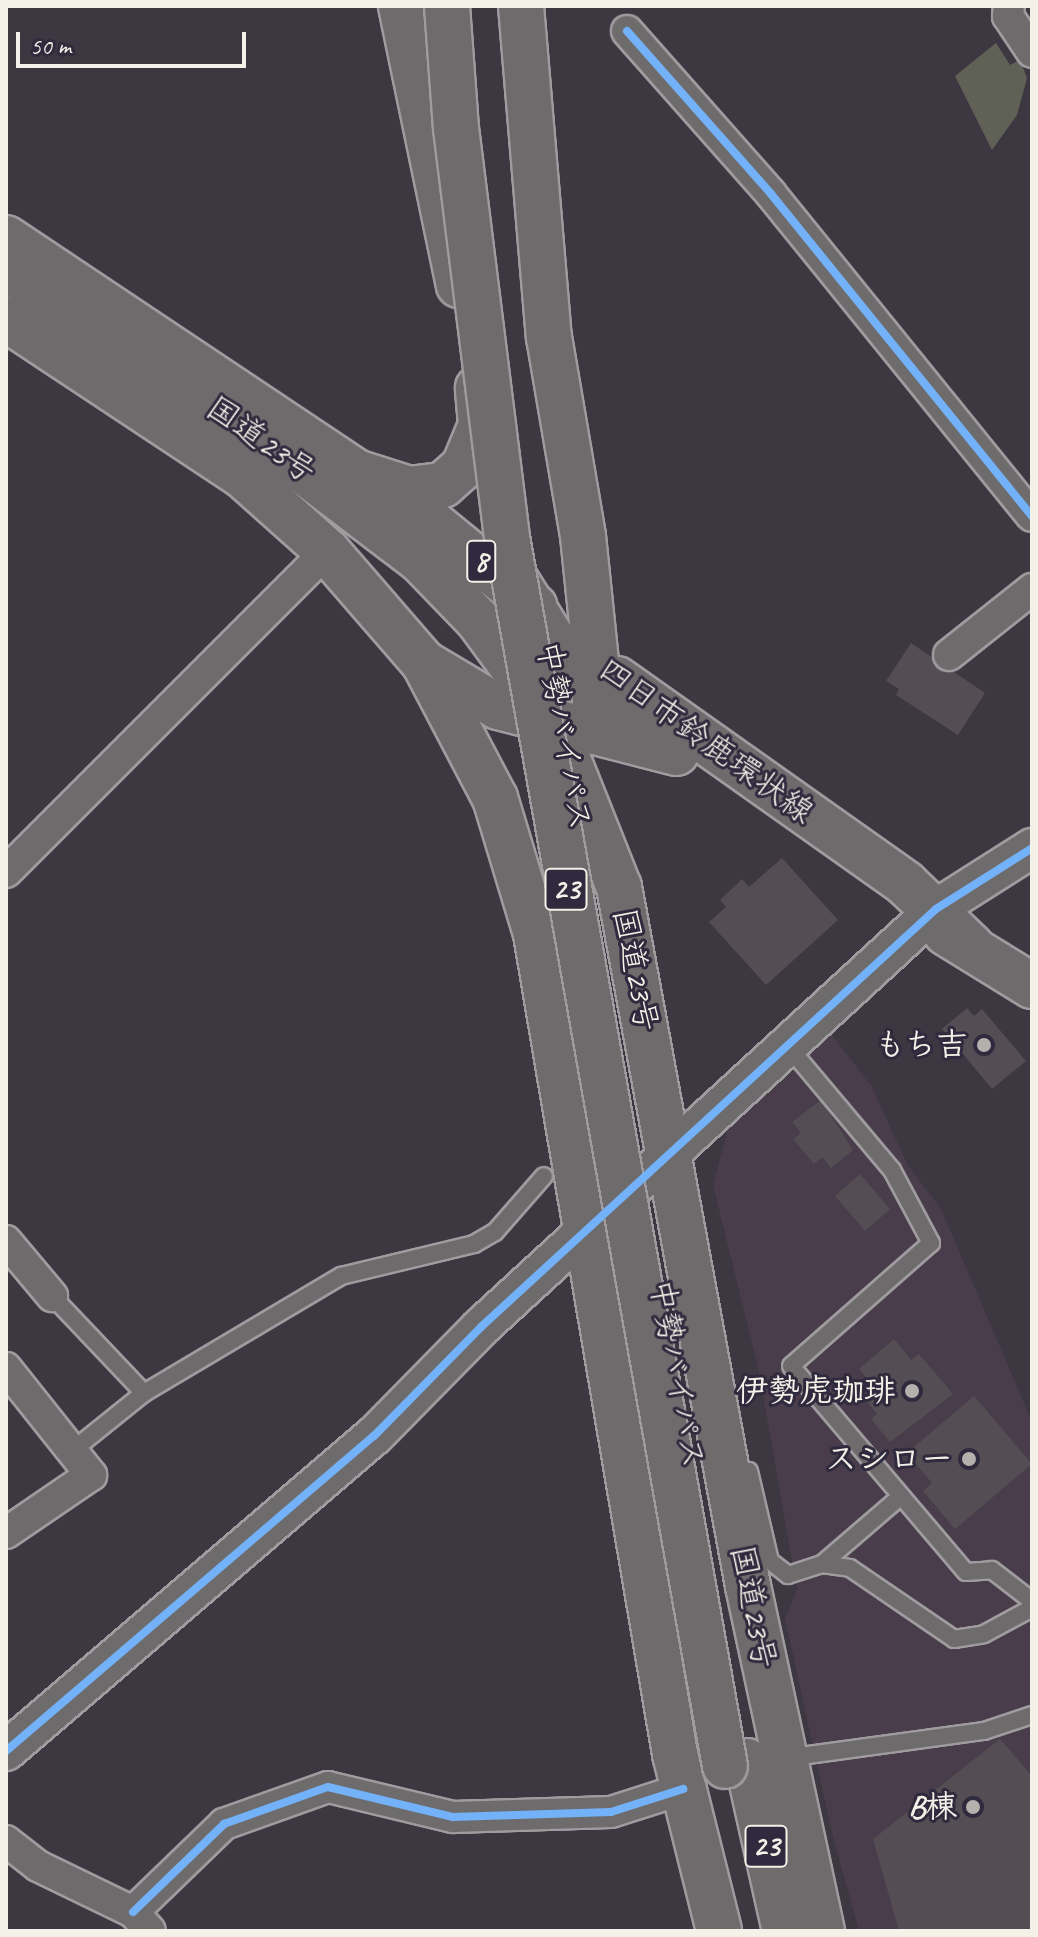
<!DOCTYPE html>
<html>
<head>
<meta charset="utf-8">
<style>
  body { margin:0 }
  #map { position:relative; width:1038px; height:1937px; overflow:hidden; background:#3c3740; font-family:Caveat,"Klee One",sans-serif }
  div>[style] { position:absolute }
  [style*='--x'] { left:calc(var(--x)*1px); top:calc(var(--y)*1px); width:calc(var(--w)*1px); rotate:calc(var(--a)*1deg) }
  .built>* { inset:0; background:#493d4b }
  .green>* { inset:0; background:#606156 }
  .building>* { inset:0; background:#544d53 }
  .roads { filter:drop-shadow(2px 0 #9f9c9f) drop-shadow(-2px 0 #9f9c9f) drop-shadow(0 2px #9f9c9f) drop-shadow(0 -2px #9f9c9f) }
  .service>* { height:16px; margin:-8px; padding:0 8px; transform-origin:8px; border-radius:8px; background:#6e6b6d }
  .minor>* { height:30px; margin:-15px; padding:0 15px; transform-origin:15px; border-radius:15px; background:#6e6b6d }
  .tertiary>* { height:38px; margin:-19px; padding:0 19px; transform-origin:19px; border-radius:19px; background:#6e6b6d }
  .primary>* { height:44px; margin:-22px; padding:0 22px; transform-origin:22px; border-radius:22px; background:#6e6b6d }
  .trunk>* { height:44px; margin:-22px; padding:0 22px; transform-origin:22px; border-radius:22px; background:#6e6b6d }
  .bridges { filter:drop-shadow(2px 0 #9f9c9f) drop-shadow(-2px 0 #9f9c9f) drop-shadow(0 2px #9f9c9f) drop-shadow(0 -2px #9f9c9f) }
  .trunk-bridge>* { height:44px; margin:-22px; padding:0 22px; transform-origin:22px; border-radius:22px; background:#6e6b6d }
  .cycleway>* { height:8px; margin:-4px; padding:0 4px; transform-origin:4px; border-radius:4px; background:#73b2f8 }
  .dots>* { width:22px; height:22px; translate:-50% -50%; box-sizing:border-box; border:4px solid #2f2a3d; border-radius:50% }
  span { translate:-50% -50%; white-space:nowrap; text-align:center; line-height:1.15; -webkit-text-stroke:6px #2f2a3d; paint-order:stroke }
  .shield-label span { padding:2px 6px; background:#2f2a3d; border:2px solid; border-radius:6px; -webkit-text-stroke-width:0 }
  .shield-label { font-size:30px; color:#f4f1e8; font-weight:700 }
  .street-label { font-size:32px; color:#f4f1e8 }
  .poi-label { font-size:32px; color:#f4f1e8; font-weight:700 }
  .right { translate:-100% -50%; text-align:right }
  .frame { position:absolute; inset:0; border:8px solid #f4f1e8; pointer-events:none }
  .scale { position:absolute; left:16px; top:32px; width:230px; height:36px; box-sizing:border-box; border:4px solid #f4f1e8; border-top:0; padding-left:10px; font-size:24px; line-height:28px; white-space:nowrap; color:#f4f1e8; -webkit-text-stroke:6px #2f2a3d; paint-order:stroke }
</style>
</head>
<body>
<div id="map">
  <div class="built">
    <div style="clip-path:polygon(831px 1034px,872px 1087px,907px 1164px,941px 1209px,1032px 1422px,1032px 1931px,859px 1931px,833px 1837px,785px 1619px,797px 1589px,758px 1367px,713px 1185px,729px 1124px)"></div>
  </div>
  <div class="green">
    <div style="clip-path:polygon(996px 43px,1010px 65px,1020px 60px,1027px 78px,1017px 115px,992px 150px,955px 76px)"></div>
  </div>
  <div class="building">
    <div style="clip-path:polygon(911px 643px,985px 693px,958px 735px,896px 695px,899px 689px,886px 681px)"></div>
    <div style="clip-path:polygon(782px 858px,838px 920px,766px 985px,709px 922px,726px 907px,720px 900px,742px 879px,749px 887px)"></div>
    <div style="clip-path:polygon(967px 1008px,974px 1016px,982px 1009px,1026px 1061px,992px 1089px,942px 1029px)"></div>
    <div style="clip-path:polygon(821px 1100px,853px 1150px,831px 1168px,822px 1157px,814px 1164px,793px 1139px,801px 1133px,792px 1122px)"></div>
    <div style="clip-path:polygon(860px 1174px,890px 1209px,865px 1231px,835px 1196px)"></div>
    <div style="clip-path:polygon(894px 1339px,911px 1360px,919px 1354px,953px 1394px,890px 1442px,871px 1419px,877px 1414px,865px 1399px,876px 1389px,859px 1369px)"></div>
    <div style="clip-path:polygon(974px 1396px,1032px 1464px,955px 1529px,923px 1491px,932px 1483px,907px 1453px)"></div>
    <div style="clip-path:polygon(1000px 1739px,1032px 1776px,1032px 1931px,899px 1931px,873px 1839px)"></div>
  </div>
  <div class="roads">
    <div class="service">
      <div style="--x:787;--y:1045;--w:163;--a:50"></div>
      <div style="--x:892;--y:1170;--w:83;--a:61.9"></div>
      <div style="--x:931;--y:1243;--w:186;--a:138.7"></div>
      <div style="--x:791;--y:1366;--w:270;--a:49.7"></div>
      <div style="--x:966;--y:1572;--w:26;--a:-4"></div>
      <div style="--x:992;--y:1570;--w:51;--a:37.8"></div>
      <div style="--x:52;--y:1296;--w:134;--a:46.5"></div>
      <div style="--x:144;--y:1393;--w:91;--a:141.2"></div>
      <div style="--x:144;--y:1393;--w:229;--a:-30.7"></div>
      <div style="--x:341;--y:1276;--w:137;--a:-13.5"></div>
      <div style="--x:474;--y:1244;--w:24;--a:-30"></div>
      <div style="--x:495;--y:1232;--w:74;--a:-48.8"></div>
      <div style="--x:749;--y:1471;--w:92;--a:76.9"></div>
      <div style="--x:770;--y:1561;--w:23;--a:38"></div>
      <div style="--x:788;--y:1575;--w:36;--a:-18"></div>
      <div style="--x:822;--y:1564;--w:28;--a:8"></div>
      <div style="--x:850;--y:1568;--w:126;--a:34.3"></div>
      <div style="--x:954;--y:1639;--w:30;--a:-9"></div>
      <div style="--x:984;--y:1634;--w:55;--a:-28.4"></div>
      <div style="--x:822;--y:1564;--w:104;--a:-40.7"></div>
      <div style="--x:786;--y:1758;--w:200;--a:-7.8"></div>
      <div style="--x:984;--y:1731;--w:51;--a:-18.4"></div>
    </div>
    <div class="minor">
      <div style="--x:1009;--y:6;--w:10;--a:96"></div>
      <div style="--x:1008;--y:16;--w:43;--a:56.3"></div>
      <div style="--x:627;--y:31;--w:217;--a:48.5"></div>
      <div style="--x:771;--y:194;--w:414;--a:51"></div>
      <div style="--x:949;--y:655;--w:106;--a:-38.5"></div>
      <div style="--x:6;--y:872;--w:454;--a:-45"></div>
      <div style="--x:6;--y:1241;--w:72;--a:50.1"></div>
      <div style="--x:6;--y:1368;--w:137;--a:51.5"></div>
      <div style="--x:91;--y:1475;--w:103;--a:145.7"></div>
      <div style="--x:6;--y:1841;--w:41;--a:38"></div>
      <div style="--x:38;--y:1866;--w:106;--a:25.8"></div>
      <div style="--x:133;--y:1912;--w:25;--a:48"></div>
      <div style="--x:133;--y:1912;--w:127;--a:-44"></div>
      <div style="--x:224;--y:1824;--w:110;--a:-19.6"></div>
      <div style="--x:328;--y:1787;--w:129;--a:13.5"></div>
      <div style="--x:453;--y:1817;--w:158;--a:-1.8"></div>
      <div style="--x:611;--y:1812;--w:76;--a:-17.7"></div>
    </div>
    <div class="tertiary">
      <div style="--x:6;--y:1751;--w:484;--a:-40.6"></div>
      <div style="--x:374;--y:1436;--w:153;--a:-45.5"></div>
      <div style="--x:481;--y:1327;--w:618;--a:-42.57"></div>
      <div style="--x:936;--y:909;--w:114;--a:-32.4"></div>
    </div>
    <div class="primary">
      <div style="--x:6;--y:238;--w:511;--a:33.75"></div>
      <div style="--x:431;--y:522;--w:134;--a:39.3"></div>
      <div style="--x:424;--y:663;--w:86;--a:30.7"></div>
      <div style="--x:498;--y:707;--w:184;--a:14.5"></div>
      <div style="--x:617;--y:679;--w:354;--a:35.3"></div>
      <div style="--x:906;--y:884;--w:90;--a:43.6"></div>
      <div style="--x:946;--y:933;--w:101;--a:31.6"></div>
    </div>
    <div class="trunk">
      <div style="--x:401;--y:6;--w:285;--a:78.3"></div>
      <div style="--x:521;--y:6;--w:332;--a:85.2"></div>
      <div style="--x:549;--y:337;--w:202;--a:80.3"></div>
      <div style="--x:583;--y:536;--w:126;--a:84.1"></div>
      <div style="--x:596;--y:661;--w:71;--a:91.6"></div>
      <div style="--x:6;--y:269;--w:296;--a:33.6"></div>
      <div style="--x:253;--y:433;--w:210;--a:37.3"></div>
      <div style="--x:420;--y:560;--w:83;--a:46"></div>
      <div style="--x:478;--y:620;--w:129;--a:53.8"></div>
      <div style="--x:554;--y:724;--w:175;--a:68.3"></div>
      <div style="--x:619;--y:887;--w:711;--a:79.54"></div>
      <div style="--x:748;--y:1586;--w:353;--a:77.9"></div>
      <div style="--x:6;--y:319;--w:283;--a:33.5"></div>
      <div style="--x:242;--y:475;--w:114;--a:41.8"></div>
      <div style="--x:327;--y:551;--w:148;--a:49.1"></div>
      <div style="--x:424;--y:663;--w:153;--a:62.3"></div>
      <div style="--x:495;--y:798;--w:142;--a:73.2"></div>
      <div style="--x:536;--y:934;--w:832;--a:80.38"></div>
      <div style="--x:675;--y:1754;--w:182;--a:76"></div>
      <div style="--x:359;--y:473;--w:52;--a:17.7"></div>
      <div style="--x:409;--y:489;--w:34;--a:-7"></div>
      <div style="--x:443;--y:485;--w:28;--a:-42"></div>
      <div style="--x:464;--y:466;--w:44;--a:-67.5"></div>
      <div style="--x:481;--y:425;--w:37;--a:-95"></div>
      <div style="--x:517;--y:582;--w:102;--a:57.9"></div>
      <div style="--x:571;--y:668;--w:124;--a:39.7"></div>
      <div style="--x:747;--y:1761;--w:174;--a:77.4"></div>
    </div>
  </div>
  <div class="bridges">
    <div class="trunk-bridge">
      <div style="--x:447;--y:6;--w:122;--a:85.8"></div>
      <div style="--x:456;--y:128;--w:418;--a:82.9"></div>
      <div style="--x:508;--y:543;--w:1242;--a:79.94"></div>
    </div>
  </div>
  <div class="cycleway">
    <div style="--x:627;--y:31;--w:217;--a:48.5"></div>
    <div style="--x:771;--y:194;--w:414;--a:51"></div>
    <div style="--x:6;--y:1751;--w:484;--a:-40.6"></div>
    <div style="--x:374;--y:1436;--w:153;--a:-45.5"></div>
    <div style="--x:481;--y:1327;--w:618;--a:-42.57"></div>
    <div style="--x:936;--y:909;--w:114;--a:-32.4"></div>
    <div style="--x:133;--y:1912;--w:127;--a:-44"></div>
    <div style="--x:224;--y:1824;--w:110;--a:-19.6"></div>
    <div style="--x:328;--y:1787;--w:129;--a:13.5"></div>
    <div style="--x:453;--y:1817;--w:158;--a:-1.8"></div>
    <div style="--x:611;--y:1812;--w:76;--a:-17.7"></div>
  </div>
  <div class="dots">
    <div style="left:984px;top:1045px;background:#b4b0ad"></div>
    <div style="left:912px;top:1391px;background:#b4b0ad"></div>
    <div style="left:969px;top:1459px;background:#b4b0ad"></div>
    <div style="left:973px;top:1807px;background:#b4b0ad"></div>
  </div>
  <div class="shield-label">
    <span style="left:481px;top:561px">8</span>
    <span style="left:566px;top:889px">23</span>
    <span style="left:766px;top:1846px">23</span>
  </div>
  <div class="street-label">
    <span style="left:261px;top:440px;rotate:35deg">国道23号</span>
    <span style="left:564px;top:736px;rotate:80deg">中勢バイパス</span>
    <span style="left:706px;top:741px;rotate:36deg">四日市鈴鹿環状線</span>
    <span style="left:635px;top:970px;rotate:79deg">国道23号</span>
    <span style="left:677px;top:1374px;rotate:80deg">中勢バイパス</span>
    <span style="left:753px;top:1607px;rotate:79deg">国道23号</span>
  </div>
  <div class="poi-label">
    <span class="right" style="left:968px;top:1045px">もち吉</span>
    <span class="right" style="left:896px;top:1391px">伊勢虎珈琲</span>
    <span class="right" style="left:953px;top:1459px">スシロー</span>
    <span class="right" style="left:957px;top:1807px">B棟</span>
  </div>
  <div class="frame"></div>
  <div class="scale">50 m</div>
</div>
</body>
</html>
